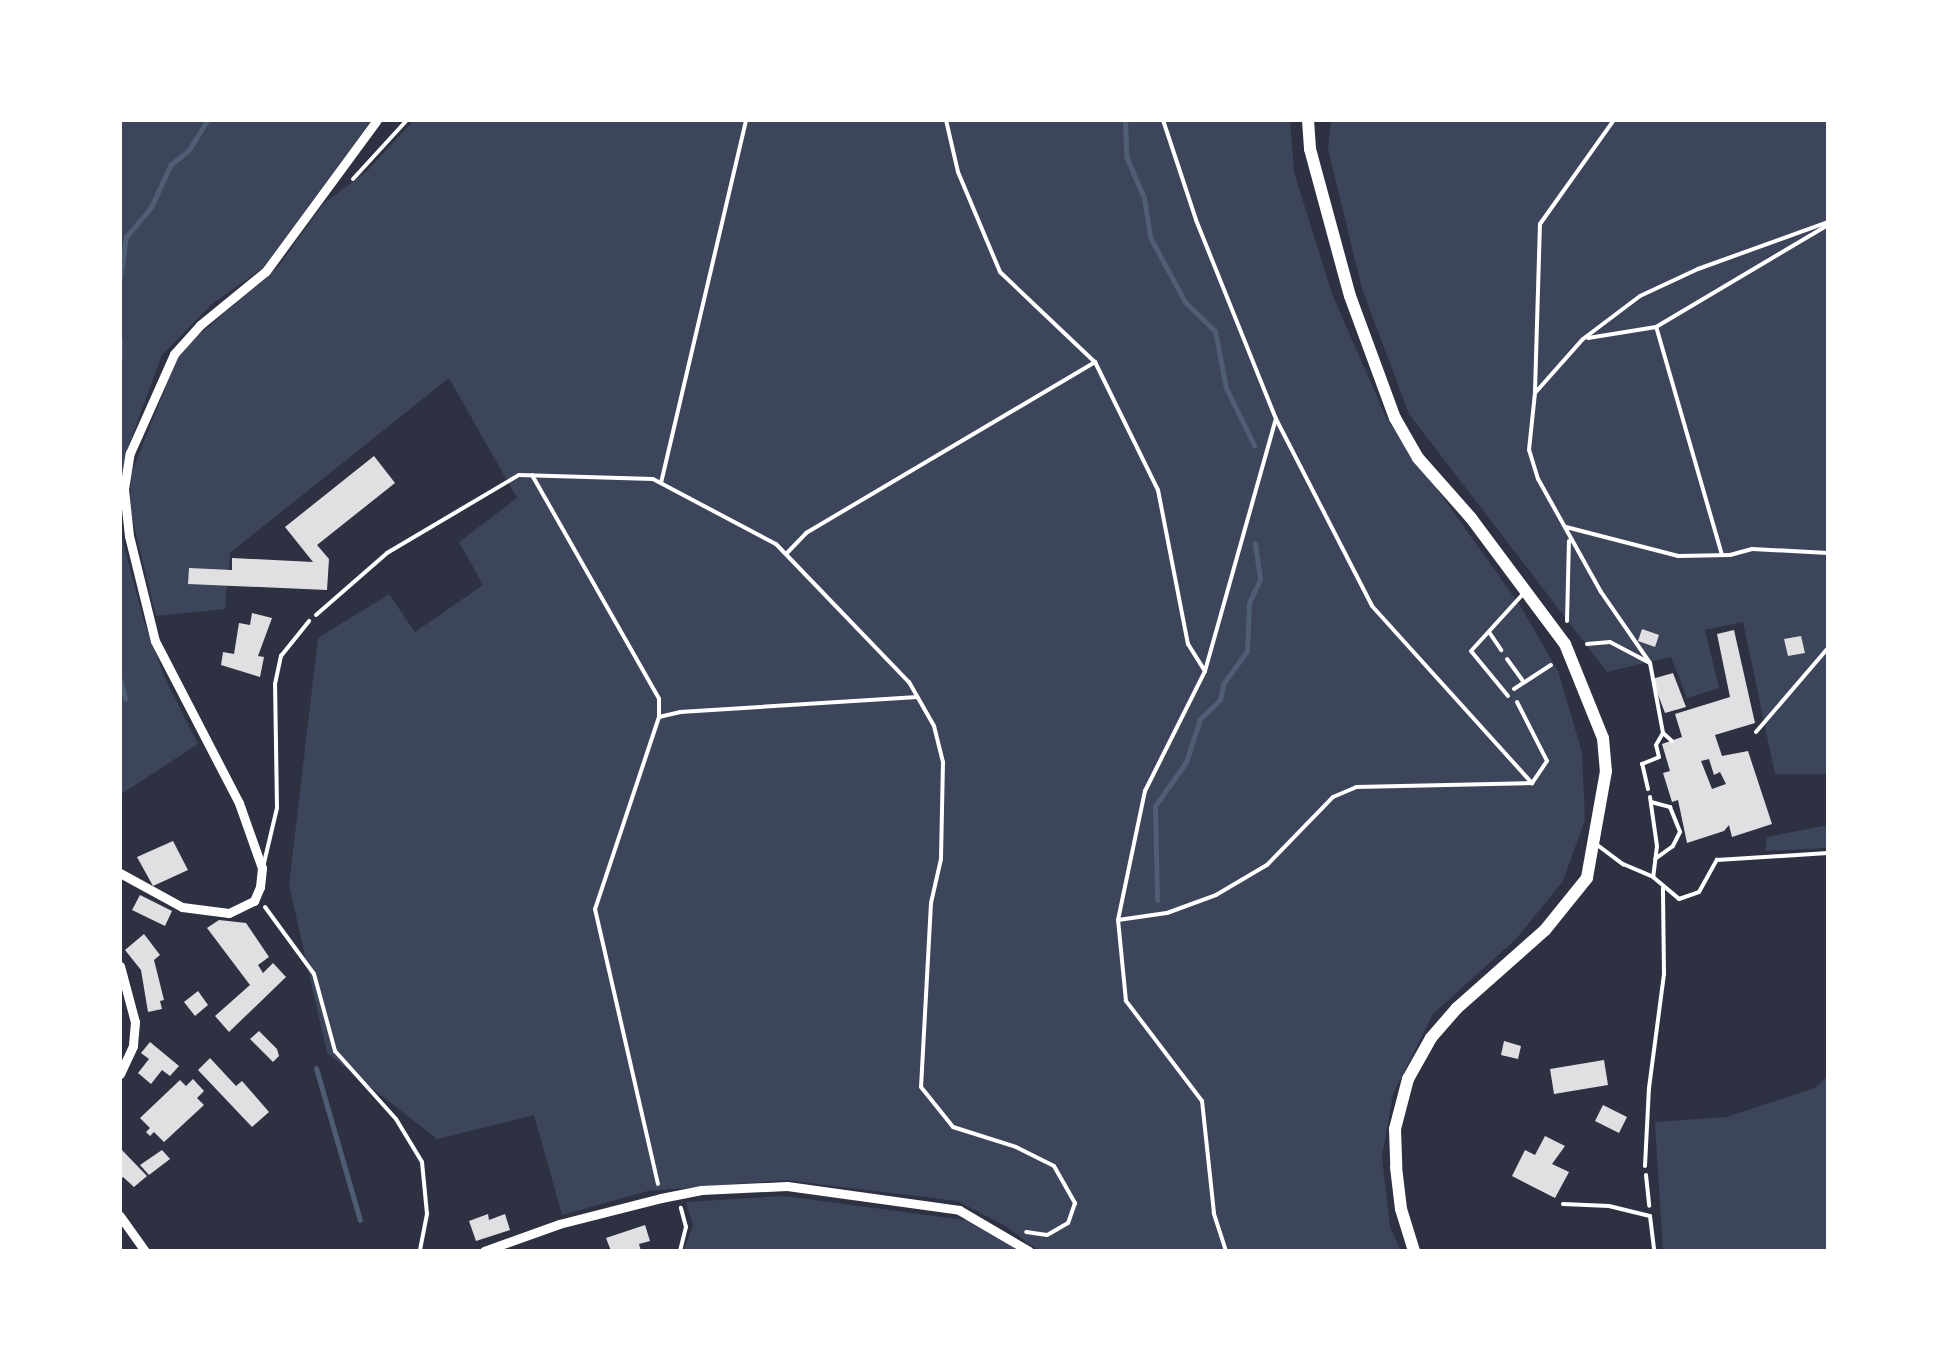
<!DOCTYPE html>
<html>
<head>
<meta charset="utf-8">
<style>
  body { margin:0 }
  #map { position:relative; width:1948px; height:1371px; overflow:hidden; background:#2d3142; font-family:"Fira Sans",sans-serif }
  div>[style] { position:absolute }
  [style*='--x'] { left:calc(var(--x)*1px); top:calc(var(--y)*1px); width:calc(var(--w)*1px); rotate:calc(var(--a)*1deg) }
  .green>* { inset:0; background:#3c4559 }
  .stream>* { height:5px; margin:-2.5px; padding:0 2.5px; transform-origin:2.5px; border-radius:2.5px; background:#4f5d75 }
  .building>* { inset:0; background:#e0e0e3 }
  .path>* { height:4px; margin:-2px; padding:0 2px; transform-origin:2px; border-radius:2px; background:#fff }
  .service>* { height:4px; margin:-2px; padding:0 2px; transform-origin:2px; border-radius:2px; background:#fff }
  .minor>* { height:9px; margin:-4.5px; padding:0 4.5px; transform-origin:4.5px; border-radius:4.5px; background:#fff }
  .secondary>* { height:12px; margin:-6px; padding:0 6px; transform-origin:6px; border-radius:6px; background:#fff }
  span { translate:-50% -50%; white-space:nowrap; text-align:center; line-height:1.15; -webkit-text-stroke:8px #fff; paint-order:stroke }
  .frame { position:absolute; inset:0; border:122px solid #fff; pointer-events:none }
</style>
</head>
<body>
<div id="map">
  <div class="green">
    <div style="clip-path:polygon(120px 120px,372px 120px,263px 268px,213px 303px,162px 355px,130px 442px,121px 486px,122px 538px,143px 618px,165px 678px,198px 744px,120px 795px)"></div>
    <div style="clip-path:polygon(414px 120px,1290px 120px,1294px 172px,1332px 294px,1386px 417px,1521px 607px,1558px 671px,1582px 752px,1585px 820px,1563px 881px,1516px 939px,1433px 1014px,1393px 1094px,1382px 1157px,1390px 1227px,1401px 1251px,1039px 1251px,1004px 1225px,957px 1201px,786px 1180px,648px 1191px,562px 1215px,534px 1115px,437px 1139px,327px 1053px,289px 885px,318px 638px,389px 594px,415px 632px,483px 585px,459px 542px,517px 498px,449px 378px,230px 553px,225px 609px,156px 616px,130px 510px,131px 474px,180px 351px,277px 268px,323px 204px,367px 171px)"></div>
    <div style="clip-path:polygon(1331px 120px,1828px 120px,1828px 774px,1775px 774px,1743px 622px,1705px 630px,1719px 688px,1687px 698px,1671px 657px,1607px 672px,1409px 414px,1362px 289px,1328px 149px)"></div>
    <div style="clip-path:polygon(1828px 825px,1828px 848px,1765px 851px,1767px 837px)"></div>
    <div style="clip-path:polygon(1828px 1076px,1828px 1251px,1663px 1251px,1655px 1122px,1726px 1117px,1815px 1088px)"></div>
    <div style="clip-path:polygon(784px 1196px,972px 1221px,1019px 1251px,683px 1251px,693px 1226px,686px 1202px)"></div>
  </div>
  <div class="stream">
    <div style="--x:1125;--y:120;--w:36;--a:88"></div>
    <div style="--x:1126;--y:156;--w:46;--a:66.8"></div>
    <div style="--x:1144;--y:198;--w:39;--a:81"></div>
    <div style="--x:1150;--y:237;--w:74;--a:61.7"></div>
    <div style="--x:1185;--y:302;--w:42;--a:44"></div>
    <div style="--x:1215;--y:331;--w:58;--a:79.1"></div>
    <div style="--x:1226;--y:388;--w:64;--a:63.8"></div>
    <div style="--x:120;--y:278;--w:41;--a:-81.7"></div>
    <div style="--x:126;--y:237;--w:39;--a:-50"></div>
    <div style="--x:151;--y:207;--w:47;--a:-65.1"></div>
    <div style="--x:171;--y:164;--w:21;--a:-37"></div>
    <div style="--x:188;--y:151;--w:36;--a:-58"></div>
    <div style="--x:120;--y:339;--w:19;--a:90"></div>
    <div style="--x:120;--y:679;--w:20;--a:75"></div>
    <div style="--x:1157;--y:900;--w:94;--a:-91.2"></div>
    <div style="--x:1155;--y:806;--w:54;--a:-54.8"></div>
    <div style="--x:1186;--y:762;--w:45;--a:-72"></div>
    <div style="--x:1200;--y:719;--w:28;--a:-44"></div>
    <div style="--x:1220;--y:700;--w:16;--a:-79"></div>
    <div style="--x:1223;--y:684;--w:41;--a:-54"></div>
    <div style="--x:1247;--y:651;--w:48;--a:-87.6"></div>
    <div style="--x:1249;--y:603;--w:26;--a:-65"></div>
    <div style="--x:1260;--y:579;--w:36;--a:-98"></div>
    <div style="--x:316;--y:1068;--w:158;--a:73.9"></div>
  </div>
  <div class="building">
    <div style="clip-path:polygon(374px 456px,395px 483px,317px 545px,329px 559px,327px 590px,188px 584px,189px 568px,232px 570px,232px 558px,313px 562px,285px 527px)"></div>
    <div style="clip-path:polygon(252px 613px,272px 618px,258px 656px,264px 657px,260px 677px,221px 665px,223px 652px,234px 654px,239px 623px,250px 625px)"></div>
    <div style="clip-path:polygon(1642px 629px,1659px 635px,1655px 647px,1638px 641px)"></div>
    <div style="clip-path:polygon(evenodd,1734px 630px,1755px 723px,1715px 735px,1722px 756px,1748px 751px,1772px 824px,1732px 837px,1729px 825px,1724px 831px,1687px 843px,1678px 800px,1672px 802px,1663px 773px,1670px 771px,1662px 744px,1682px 737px,1675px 714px,1730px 697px,1717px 634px,1734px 630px,1709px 759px,1714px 775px,1720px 772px,1726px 784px,1712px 789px,1701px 761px,1709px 759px)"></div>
    <div style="clip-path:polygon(1801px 636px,1805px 653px,1788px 656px,1784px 639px)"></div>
    <div style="clip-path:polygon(1673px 673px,1686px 707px,1665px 713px,1652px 679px)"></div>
    <div style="clip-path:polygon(173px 841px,188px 870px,153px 886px,137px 857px)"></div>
    <div style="clip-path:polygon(140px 895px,172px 911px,165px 926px,132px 910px)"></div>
    <div style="clip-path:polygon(219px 920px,246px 923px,269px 957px,258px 965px,263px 973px,273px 963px,286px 977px,229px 1032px,215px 1016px,250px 985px,207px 928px)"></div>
    <div style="clip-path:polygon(144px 934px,160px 955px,154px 960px,164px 1000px,160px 1001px,162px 1009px,148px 1012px,141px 970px,125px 950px)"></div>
    <div style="clip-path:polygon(198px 991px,208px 1005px,195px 1016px,184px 1002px)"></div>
    <div style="clip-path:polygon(259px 1031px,277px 1049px,279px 1056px,273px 1062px,250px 1039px)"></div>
    <div style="clip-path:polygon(1504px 1041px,1521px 1046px,1518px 1059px,1501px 1055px)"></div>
    <div style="clip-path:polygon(150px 1042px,179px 1066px,170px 1076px,162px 1070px,151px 1084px,138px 1073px,149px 1059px,141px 1053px)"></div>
    <div style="clip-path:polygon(210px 1058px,236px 1086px,242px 1081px,269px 1112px,252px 1127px,198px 1070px)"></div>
    <div style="clip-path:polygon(1604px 1060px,1608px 1085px,1554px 1094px,1550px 1069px)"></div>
    <div style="clip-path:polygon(193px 1079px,204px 1091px,197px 1098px,204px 1105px,164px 1142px,154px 1132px,150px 1136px,146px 1132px,150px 1128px,140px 1118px,180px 1080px,186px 1086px)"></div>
    <div style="clip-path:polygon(1603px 1105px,1627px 1117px,1619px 1133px,1595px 1121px)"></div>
    <div style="clip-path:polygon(1545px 1136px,1565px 1146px,1552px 1164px,1569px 1172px,1555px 1198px,1512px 1176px,1525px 1150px,1535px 1155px)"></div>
    <div style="clip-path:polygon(120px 1148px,147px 1176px,134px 1187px,123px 1177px,120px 1180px)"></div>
    <div style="clip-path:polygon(162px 1150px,170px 1159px,149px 1175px,140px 1165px)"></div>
    <div style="clip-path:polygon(488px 1214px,489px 1220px,505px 1214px,510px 1230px,476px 1241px,469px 1221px)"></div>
    <div style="clip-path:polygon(645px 1225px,650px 1241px,639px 1244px,641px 1251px,611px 1251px,606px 1238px)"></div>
  </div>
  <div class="path">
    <div style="--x:946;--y:120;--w:53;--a:77"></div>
    <div style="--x:958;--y:172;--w:108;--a:67.2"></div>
    <div style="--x:1000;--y:272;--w:131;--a:43.5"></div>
    <div style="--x:1095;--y:362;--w:143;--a:63.8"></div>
    <div style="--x:1158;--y:490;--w:157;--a:79"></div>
    <div style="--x:1188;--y:644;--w:32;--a:58"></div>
    <div style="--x:1163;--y:120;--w:105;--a:71.7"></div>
    <div style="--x:1196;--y:220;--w:214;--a:68.1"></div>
    <div style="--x:1276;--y:419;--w:210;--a:62.8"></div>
    <div style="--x:1372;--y:606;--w:239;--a:47.9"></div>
    <div style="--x:353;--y:179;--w:80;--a:-47.5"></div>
    <div style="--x:1588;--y:338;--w:69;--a:-9.2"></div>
    <div style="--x:1535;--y:391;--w:167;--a:-88.3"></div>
    <div style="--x:1540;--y:224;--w:128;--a:-54.6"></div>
    <div style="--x:532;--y:475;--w:257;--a:60.4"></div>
    <div style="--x:659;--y:699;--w:18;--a:90"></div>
    <div style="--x:659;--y:717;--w:202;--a:108.4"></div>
    <div style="--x:595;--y:909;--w:282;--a:77.1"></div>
    <div style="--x:661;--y:483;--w:373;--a:-76.8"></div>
    <div style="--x:1566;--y:527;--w:116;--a:14.5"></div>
    <div style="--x:1678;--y:556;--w:52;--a:-1.1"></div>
    <div style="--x:1730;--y:555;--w:23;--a:-15"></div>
    <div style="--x:1752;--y:549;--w:76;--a:3"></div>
    <div style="--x:787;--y:553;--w:28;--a:-46"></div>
    <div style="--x:806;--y:533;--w:336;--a:-30.6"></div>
    <div style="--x:1722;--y:555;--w:237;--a:-106.1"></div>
    <div style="--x:1656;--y:327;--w:198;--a:-30.7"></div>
    <div style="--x:316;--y:615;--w:94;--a:-41.1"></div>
    <div style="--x:387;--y:553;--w:153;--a:-30.6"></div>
    <div style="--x:519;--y:475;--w:134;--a:1.7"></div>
    <div style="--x:653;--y:479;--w:139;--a:27.9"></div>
    <div style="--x:776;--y:544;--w:192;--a:46.1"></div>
    <div style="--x:909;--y:682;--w:51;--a:60.4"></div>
    <div style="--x:934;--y:726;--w:37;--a:76"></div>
    <div style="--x:943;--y:762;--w:97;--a:91.2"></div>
    <div style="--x:941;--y:859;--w:45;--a:102.8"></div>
    <div style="--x:931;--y:903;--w:184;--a:93.1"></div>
    <div style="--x:921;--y:1087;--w:51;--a:51.3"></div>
    <div style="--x:953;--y:1127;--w:66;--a:17.6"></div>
    <div style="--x:1016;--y:1147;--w:42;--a:26.6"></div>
    <div style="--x:1054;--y:1166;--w:43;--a:60.4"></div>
    <div style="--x:1075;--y:1203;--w:21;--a:109"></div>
    <div style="--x:1068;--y:1223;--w:24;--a:150"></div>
    <div style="--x:1047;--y:1235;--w:21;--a:-172"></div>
    <div style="--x:1567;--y:621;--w:80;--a:-88.6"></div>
    <div style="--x:1587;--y:644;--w:23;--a:-5"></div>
    <div style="--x:1610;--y:642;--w:45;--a:27.7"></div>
    <div style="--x:1507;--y:659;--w:26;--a:54"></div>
    <div style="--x:1514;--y:689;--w:44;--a:-33"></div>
    <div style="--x:1517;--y:702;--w:66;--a:63"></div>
    <div style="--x:1547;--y:761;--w:27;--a:124"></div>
    <div style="--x:659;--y:717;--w:22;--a:-13"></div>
    <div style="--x:680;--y:712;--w:238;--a:-3.6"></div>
    <div style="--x:1663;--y:733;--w:12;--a:42"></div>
    <div style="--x:1648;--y:789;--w:26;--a:-103"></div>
    <div style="--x:1642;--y:764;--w:18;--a:-22"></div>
    <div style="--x:1659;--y:757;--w:12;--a:-104"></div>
    <div style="--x:1656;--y:745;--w:14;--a:-60"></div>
    <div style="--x:1663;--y:733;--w:71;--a:-100.5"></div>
    <div style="--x:1650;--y:663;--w:86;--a:-124.6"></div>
    <div style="--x:1601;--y:592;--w:129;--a:-119.1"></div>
    <div style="--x:1538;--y:479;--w:30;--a:-107"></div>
    <div style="--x:1529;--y:450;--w:57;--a:-84"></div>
    <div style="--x:1535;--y:393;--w:72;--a:-48.4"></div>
    <div style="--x:1583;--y:339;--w:71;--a:-37"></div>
    <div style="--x:1640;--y:296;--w:64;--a:-25"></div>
    <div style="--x:1698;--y:269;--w:138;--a:-19.9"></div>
    <div style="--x:265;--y:907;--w:83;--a:53.8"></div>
    <div style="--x:314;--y:974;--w:80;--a:74.7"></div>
    <div style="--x:335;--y:1051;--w:91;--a:48.1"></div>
    <div style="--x:396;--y:1119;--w:50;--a:58.8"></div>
    <div style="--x:422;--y:1162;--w:52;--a:84.5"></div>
    <div style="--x:427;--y:1214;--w:38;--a:101"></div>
    <div style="--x:1118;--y:920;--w:132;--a:-78.2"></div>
    <div style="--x:1145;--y:791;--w:134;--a:-63.4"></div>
    <div style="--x:1205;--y:671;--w:262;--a:-74.3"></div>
    <div style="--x:1646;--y:1175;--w:31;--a:84"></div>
    <div style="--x:680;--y:1251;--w:25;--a:-76"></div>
    <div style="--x:686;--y:1227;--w:20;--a:-105"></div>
    <div style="--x:1226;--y:1251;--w:40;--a:-108"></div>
    <div style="--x:1214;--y:1213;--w:113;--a:-96.1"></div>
    <div style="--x:1202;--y:1101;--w:126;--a:-127.2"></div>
    <div style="--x:1126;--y:1001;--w:81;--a:-95.6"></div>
    <div style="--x:1118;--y:920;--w:49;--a:-8.1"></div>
    <div style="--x:1167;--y:913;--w:52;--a:-20.2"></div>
    <div style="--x:1216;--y:895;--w:59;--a:-30.5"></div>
    <div style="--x:1267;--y:865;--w:95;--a:-45.9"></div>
    <div style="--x:1333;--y:797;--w:25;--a:-23"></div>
    <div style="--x:1356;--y:787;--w:176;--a:-1.3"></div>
  </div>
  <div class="service">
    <div style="--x:1489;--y:632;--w:22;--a:56"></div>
    <div style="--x:1508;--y:696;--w:58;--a:-129.4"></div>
    <div style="--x:1471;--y:651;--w:77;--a:-47.6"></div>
    <div style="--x:1828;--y:723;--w:45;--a:90"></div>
    <div style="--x:1756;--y:732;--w:111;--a:-49.4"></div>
    <div style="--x:1650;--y:797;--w:49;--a:81.9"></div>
    <div style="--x:1657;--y:846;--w:31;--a:97"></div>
    <div style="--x:1651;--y:802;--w:20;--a:15"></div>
    <div style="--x:1670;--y:807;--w:27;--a:68"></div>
    <div style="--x:1680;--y:832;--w:16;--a:117"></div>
    <div style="--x:1673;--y:846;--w:22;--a:144"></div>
    <div style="--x:1596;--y:844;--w:34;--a:37"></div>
    <div style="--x:1623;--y:864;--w:33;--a:23"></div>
    <div style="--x:1653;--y:877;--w:34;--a:40"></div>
    <div style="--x:1679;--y:899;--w:21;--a:-19"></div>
    <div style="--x:1699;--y:892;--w:37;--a:-61"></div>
    <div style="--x:1717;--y:860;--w:111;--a:-3.6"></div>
    <div style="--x:264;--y:863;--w:57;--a:-76.7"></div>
    <div style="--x:277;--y:808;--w:124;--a:-90.9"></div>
    <div style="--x:275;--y:684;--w:29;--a:-78"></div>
    <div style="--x:281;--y:656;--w:45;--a:-51.3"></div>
    <div style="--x:1645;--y:1166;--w:78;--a:-87.1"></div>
    <div style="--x:1649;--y:1088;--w:115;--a:-82.5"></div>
    <div style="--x:1664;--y:974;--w:86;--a:-90.7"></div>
    <div style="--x:1563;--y:1204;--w:46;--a:2.5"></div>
    <div style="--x:1609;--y:1206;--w:42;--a:13.7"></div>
    <div style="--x:1650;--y:1216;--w:35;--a:83"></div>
  </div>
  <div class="minor">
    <div style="--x:120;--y:873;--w:71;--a:28.7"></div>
    <div style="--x:182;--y:907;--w:47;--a:7.3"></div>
    <div style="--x:229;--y:913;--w:28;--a:-26"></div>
    <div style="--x:254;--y:901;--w:15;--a:-67"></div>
    <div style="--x:260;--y:887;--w:19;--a:-84"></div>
    <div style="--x:262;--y:868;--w:69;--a:-109.5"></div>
    <div style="--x:239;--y:803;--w:182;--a:-117.4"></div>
    <div style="--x:155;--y:641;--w:108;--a:-103.9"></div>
    <div style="--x:129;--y:536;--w:47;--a:-96.1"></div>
    <div style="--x:124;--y:489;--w:36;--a:-81"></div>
    <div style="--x:130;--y:453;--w:108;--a:-66"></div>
    <div style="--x:174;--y:354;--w:39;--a:-48"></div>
    <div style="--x:200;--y:325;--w:85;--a:-39.3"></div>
    <div style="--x:266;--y:271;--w:187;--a:-53.7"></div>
    <div style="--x:120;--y:966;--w:58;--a:75"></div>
    <div style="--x:135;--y:1022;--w:24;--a:95"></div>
    <div style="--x:133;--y:1046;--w:31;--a:115"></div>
    <div style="--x:120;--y:1216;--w:43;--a:54.5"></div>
    <div style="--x:484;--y:1251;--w:80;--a:-19.8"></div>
    <div style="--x:559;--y:1224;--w:105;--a:-14.3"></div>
    <div style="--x:661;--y:1198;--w:41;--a:-11.3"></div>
    <div style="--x:701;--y:1190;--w:86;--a:-2.7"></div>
    <div style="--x:787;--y:1186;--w:174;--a:7.9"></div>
    <div style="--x:959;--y:1210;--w:81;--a:30.4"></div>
  </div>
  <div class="secondary">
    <div style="--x:1308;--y:120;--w:29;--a:86"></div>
    <div style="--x:1310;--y:149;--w:152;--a:74.8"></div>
    <div style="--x:1350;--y:296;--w:130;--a:69.8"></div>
    <div style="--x:1395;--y:418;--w:46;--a:60.1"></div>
    <div style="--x:1418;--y:458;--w:80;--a:48.5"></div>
    <div style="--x:1471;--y:518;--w:157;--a:53.3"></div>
    <div style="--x:1565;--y:644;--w:101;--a:68"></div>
    <div style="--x:1603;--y:738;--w:33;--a:85"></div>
    <div style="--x:1606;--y:771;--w:109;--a:100.1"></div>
    <div style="--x:1587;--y:878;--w:67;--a:128.9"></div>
    <div style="--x:1545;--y:930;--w:118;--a:138.4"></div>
    <div style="--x:1457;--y:1008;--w:40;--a:131"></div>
    <div style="--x:1431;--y:1038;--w:47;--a:119.3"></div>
    <div style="--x:1408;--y:1079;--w:52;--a:104.6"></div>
    <div style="--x:1395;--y:1129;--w:38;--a:88"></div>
    <div style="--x:1396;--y:1167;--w:42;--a:83.2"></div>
    <div style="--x:1401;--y:1209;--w:44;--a:72.8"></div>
  </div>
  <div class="frame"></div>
</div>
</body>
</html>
